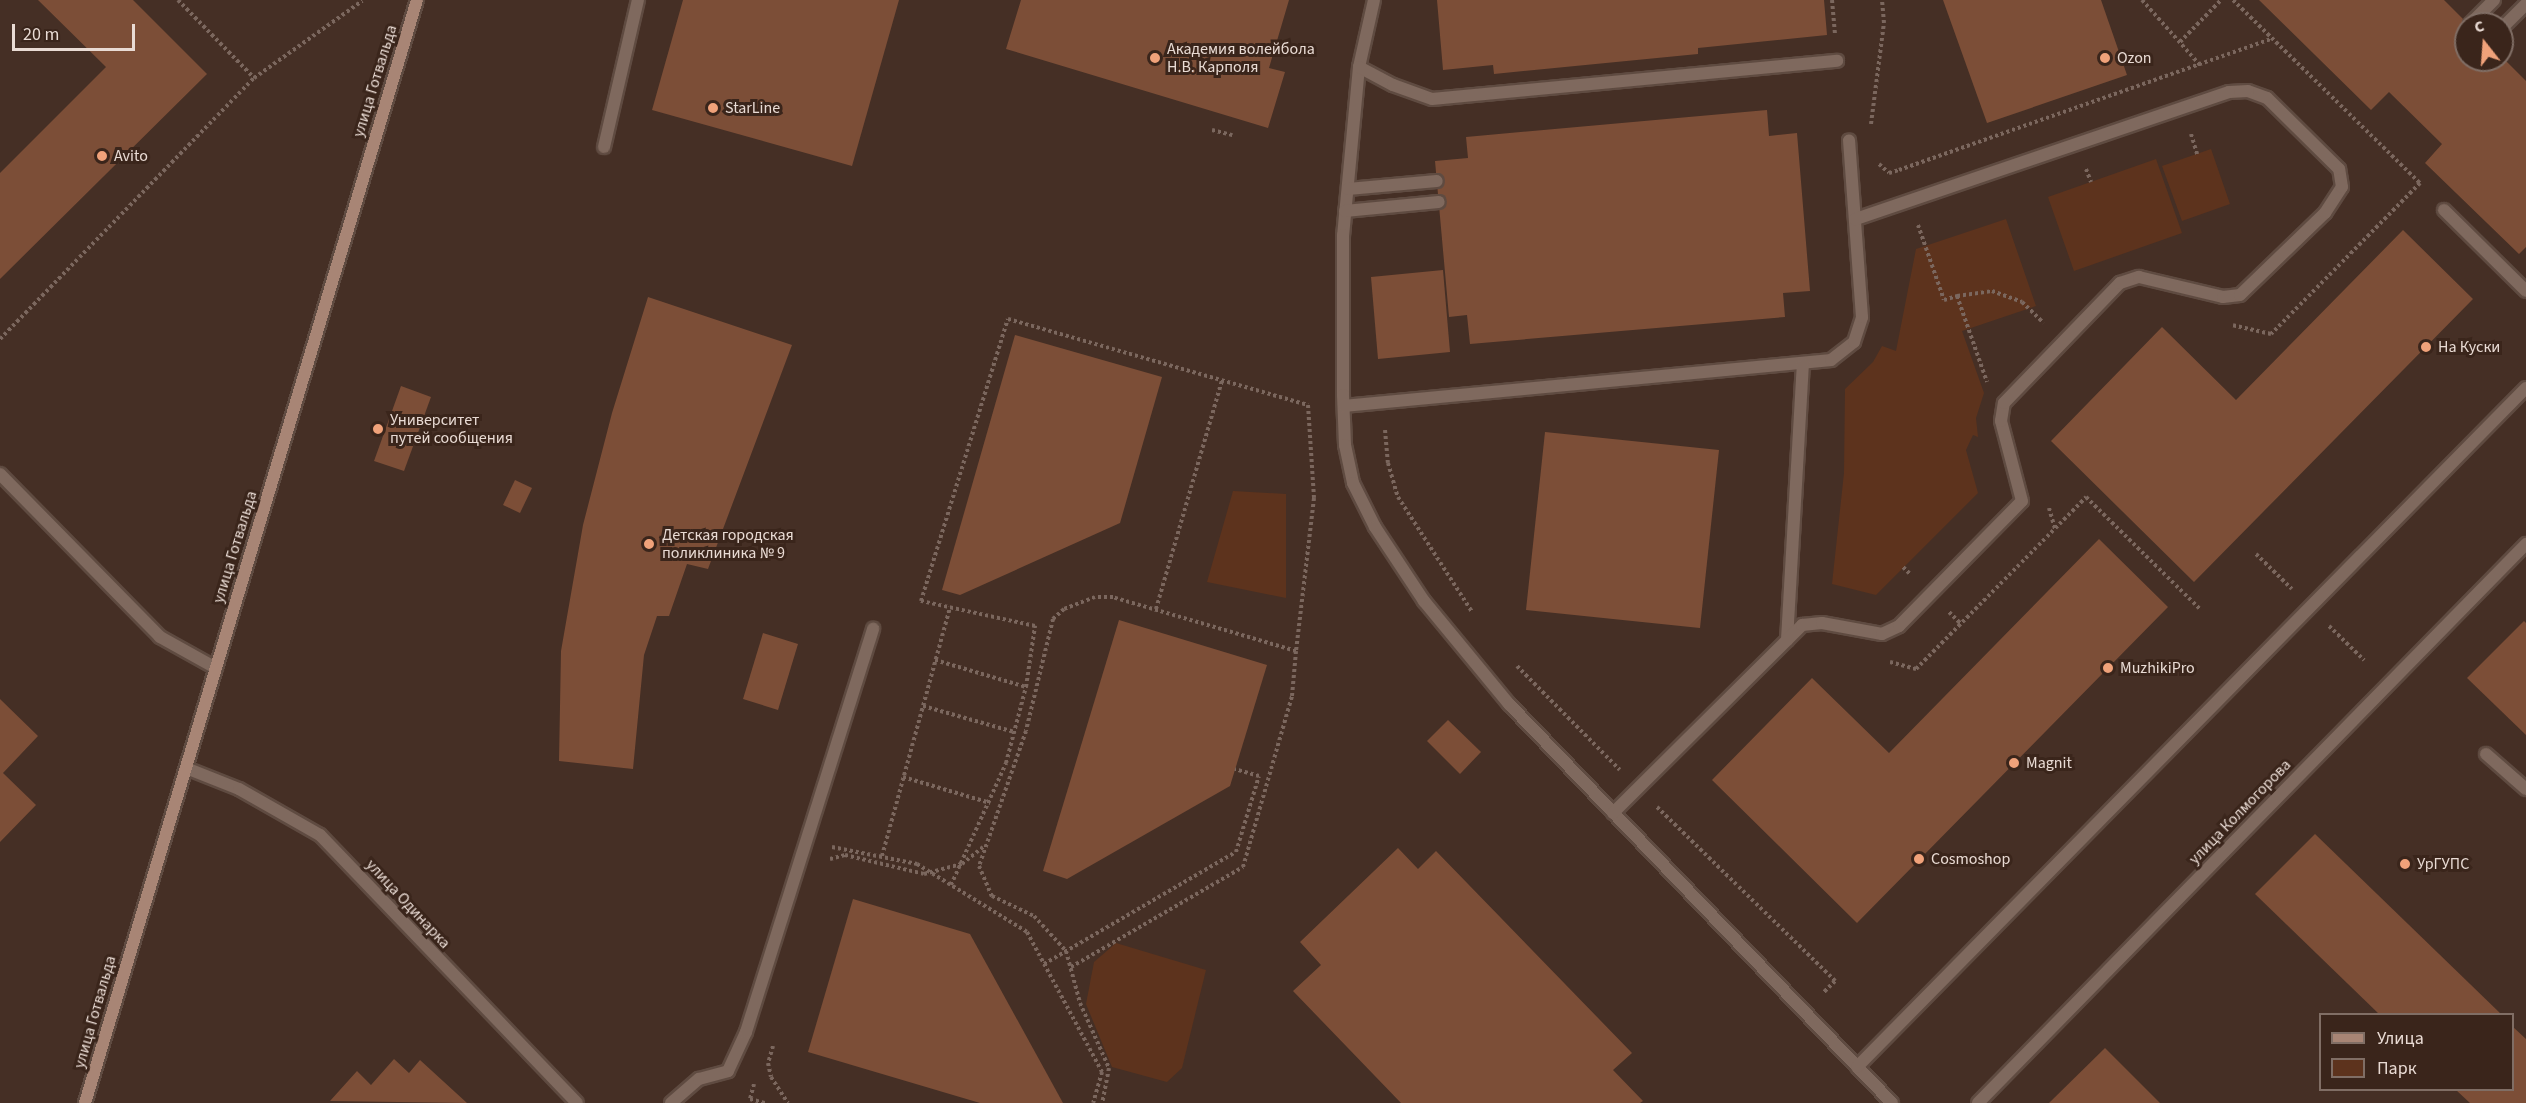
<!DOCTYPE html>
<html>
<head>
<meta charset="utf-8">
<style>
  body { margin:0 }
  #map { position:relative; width:2526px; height:1103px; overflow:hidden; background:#452f25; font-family:"Source Sans 3",sans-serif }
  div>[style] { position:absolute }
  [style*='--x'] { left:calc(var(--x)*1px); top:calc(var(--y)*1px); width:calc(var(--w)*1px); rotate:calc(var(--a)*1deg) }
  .green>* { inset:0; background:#5d331d }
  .building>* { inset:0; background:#7c4e37 }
  .path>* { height:4px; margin-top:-2px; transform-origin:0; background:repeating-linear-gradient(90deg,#7b675e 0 3px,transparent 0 6px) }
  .roads { filter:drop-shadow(2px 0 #5f4b41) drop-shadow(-2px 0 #5f4b41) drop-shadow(0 2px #5f4b41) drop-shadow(0 -2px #5f4b41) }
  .lane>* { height:12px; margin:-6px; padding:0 6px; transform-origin:6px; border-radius:6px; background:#7f695e }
  .street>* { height:12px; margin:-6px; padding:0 6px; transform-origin:6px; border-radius:6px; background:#7f695e }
  .secondary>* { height:12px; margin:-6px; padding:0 6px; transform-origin:6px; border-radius:6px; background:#a88575 }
  .dots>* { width:16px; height:16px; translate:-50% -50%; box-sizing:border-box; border:3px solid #3a251b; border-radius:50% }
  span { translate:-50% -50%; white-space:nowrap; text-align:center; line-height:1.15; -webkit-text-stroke:6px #3a251b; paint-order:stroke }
  .poi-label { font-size:16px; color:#e9dbd4 }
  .left { translate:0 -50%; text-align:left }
  .street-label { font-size:16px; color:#e9dbd4 }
  .legend { position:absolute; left:2319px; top:1013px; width:195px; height:78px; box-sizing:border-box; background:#3a251b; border:2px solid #806e65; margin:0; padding:8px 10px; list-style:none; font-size:18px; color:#e9dbd4 }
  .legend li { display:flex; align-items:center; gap:12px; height:30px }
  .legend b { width:30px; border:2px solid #806e65 }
  .north { position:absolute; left:2454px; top:12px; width:60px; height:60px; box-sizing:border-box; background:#3a251b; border:2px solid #806e65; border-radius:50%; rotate:343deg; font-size:16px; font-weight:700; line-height:24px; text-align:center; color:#e9dbd4 }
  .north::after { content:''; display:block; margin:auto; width:21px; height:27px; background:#f0a27a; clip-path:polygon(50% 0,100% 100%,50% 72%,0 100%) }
  .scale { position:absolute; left:12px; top:24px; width:123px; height:27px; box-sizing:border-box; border:3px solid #e9dbd4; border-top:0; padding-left:8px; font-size:18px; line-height:21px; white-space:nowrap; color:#e9dbd4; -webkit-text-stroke:4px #3a251b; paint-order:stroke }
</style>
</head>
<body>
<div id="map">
  <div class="green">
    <div style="clip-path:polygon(2211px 149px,2230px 204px,2182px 221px,2162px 166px)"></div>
    <div style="clip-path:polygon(2156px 159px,2182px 233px,2074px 271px,2048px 197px)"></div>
    <div style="clip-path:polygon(2006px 219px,2036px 306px,1962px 331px,1984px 393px,1976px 418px,1978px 437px,1973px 435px,1966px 450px,1978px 493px,1876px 595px,1832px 584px,1844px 473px,1845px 389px,1873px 362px,1882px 346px,1896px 351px,1916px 249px)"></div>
    <div style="clip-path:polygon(1233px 491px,1286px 494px,1286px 598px,1207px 582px)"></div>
    <div style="clip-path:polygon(1116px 943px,1206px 970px,1182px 1068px,1167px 1082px,1112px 1067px,1086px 1004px,1094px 962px)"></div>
  </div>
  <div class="building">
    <div style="clip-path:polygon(38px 0,133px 0,207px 74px,0 279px,0 173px,106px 67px)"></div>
    <div style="clip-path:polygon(683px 0,899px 0,852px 166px,652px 110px)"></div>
    <div style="clip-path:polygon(1021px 0,1289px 0,1269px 68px,1285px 72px,1268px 128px,1006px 49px)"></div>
    <div style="clip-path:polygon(1437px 0,1824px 0,1827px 35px,1698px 48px,1698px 54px,1494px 74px,1493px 65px,1443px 70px)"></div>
    <div style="clip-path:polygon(1943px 0,2101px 0,2127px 75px,1987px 123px)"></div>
    <div style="clip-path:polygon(2259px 0,2444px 0,2468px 24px,2466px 60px,2502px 57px,2526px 81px,2526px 247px,2519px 254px,2425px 163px,2442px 144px,2389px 92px,2371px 110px)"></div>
    <div style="clip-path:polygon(1767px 110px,1769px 136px,1797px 133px,1810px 291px,1783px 293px,1785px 317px,1470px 344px,1467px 315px,1449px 317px,1435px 161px,1468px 158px,1466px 137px)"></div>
    <div style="clip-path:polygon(2403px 230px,2473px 299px,2194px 582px,2051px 441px,2162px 327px,2236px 400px)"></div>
    <div style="clip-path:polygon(1443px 270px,1450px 352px,1378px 359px,1371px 277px)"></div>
    <div style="clip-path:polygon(648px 297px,792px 345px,708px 569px,687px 564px,669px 616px,657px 616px,644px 655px,633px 769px,559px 761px,561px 651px,583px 525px,612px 413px)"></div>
    <div style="clip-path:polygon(1015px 335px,1162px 377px,1120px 523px,960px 595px,942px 590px)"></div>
    <div style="clip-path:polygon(401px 386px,431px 397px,404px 471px,374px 461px)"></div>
    <div style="clip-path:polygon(1545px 432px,1719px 450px,1700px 628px,1526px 610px)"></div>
    <div style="clip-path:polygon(515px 480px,532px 488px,520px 513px,503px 505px)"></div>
    <div style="clip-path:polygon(2099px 539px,2168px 607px,1857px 923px,1712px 780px,1812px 678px,1889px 753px)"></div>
    <div style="clip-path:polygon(1119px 620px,1267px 665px,1230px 786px,1067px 879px,1043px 871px)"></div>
    <div style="clip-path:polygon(2524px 621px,2526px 623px,2526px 735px,2467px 678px)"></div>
    <div style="clip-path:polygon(763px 633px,798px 644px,778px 710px,743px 699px)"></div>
    <div style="clip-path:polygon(0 699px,38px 736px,3px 773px,36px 805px,0 842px)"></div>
    <div style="clip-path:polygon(1448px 720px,1481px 752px,1460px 774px,1427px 741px)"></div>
    <div style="clip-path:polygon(2315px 834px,2501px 1014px,2379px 1014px,2255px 894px)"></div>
    <div style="clip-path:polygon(1398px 848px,1418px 869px,1436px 851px,1632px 1053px,1613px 1070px,1643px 1101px,1640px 1103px,1401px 1103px,1293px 991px,1321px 965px,1300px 942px)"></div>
    <div style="clip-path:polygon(853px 899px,970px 934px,1063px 1103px,980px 1103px,808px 1052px)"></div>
    <div style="clip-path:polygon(2512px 1026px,2526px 1039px,2526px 1103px,2470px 1103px,2456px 1090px,2512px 1090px)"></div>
    <div style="clip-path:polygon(2105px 1048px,2160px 1103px,2049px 1103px)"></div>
    <div style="clip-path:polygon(394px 1059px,409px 1073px,420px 1060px,467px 1103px,330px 1101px,357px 1071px,371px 1085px)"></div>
  </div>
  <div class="path">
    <div style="--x:178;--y:0;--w:109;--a:45.7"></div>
    <div style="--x:1832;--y:0;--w:35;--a:85"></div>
    <div style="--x:2142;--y:0;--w:87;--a:48.3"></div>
    <div style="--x:2233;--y:0;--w:262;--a:44.4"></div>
    <div style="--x:2420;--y:183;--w:212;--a:134.6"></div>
    <div style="--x:2271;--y:334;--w:39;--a:-167"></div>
    <div style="--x:2180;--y:42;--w:59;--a:-45.7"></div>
    <div style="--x:1871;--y:124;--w:102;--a:-82.7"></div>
    <div style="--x:1884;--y:23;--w:23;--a:-95"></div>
    <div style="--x:1212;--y:130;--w:21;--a:14"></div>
    <div style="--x:2191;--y:134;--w:21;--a:73"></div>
    <div style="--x:1879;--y:164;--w:13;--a:42"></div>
    <div style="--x:1889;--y:173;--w:10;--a:-17"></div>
    <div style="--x:1899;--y:170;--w:394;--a:-19.4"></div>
    <div style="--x:2086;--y:169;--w:14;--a:69"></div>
    <div style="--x:1918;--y:225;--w:79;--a:70.9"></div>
    <div style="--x:1944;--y:300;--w:14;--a:-17"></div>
    <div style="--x:1957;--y:296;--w:91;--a:70.8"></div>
    <div style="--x:1957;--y:296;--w:35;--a:-8"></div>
    <div style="--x:1992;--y:291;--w:32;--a:20"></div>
    <div style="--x:2022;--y:302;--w:30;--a:44"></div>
    <div style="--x:0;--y:339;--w:364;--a:-45.8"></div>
    <div style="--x:254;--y:78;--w:133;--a:-35.5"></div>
    <div style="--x:1385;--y:430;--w:33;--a:85"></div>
    <div style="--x:1388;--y:463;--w:35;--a:74"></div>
    <div style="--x:1398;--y:497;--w:137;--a:57.2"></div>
    <div style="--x:2049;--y:508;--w:22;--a:74"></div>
    <div style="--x:2256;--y:554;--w:50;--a:44.2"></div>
    <div style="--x:1903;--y:567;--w:11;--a:45"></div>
    <div style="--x:1156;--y:609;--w:238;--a:-73.9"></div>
    <div style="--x:1949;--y:612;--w:17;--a:45"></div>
    <div style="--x:2329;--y:626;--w:49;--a:44.2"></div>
    <div style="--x:935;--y:660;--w:95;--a:16.5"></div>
    <div style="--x:1890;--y:662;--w:27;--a:15"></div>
    <div style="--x:1916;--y:669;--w:242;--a:-45.3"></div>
    <div style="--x:2086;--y:497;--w:161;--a:44.5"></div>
    <div style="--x:1517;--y:666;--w:146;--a:45.3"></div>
    <div style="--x:923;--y:706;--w:95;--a:15.9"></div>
    <div style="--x:903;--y:777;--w:91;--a:16.6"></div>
    <div style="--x:1657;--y:807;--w:249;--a:44.3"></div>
    <div style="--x:1835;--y:981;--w:17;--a:135"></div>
    <div style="--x:832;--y:847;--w:87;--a:11.3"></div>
    <div style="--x:917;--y:864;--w:129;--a:31.7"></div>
    <div style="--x:1027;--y:932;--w:159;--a:61.8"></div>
    <div style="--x:1102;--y:1072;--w:32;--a:106"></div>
    <div style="--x:882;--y:856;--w:258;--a:-74.7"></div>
    <div style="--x:830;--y:859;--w:16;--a:-15"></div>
    <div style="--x:845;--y:855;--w:81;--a:13.5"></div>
    <div style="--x:924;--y:874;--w:39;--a:-15"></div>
    <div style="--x:962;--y:864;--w:27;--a:-39"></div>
    <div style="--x:951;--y:885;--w:134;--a:-65.7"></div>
    <div style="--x:1006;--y:763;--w:79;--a:-75.3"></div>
    <div style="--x:1026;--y:687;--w:62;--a:-81.6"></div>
    <div style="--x:1035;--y:626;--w:117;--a:-167.6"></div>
    <div style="--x:921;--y:601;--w:295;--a:-72.9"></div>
    <div style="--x:1008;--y:319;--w:312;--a:16"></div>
    <div style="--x:1308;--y:405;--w:93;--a:86.3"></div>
    <div style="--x:1314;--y:498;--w:154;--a:96.7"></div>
    <div style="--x:1044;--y:964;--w:222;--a:-30.3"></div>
    <div style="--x:1236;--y:852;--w:79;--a:-73.2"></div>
    <div style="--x:1259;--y:776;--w:25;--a:-164"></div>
    <div style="--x:1071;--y:967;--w:199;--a:-30.2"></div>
    <div style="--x:1243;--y:867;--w:178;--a:-74"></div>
    <div style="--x:1292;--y:696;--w:45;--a:-84.9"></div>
    <div style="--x:1296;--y:651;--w:191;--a:-163.6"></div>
    <div style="--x:1113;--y:597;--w:18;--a:180"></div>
    <div style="--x:1095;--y:597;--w:33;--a:159"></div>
    <div style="--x:1064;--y:609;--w:15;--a:138"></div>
    <div style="--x:1053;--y:619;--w:115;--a:103.6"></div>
    <div style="--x:1026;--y:731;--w:143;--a:109.2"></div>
    <div style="--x:979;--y:866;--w:33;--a:67"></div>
    <div style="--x:992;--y:896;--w:47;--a:25.5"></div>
    <div style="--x:1034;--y:916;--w:47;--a:47.6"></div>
    <div style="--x:1066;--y:951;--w:54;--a:74.9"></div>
    <div style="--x:1080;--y:1003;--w:71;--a:66"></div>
    <div style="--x:1109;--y:1068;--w:36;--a:101"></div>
    <div style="--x:773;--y:1046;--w:18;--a:106"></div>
    <div style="--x:768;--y:1063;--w:14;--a:78"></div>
    <div style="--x:771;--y:1077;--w:31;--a:57"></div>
    <div style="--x:754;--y:1084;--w:16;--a:105"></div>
    <div style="--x:750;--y:1099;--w:16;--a:15"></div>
  </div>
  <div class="roads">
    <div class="lane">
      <div style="--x:1374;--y:0;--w:69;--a:102.6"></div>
      <div style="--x:1359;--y:67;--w:169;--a:95.4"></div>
      <div style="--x:1343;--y:235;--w:160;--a:90"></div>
      <div style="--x:1343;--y:395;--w:50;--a:87.7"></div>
      <div style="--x:1345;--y:445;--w:39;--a:78"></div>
      <div style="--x:1353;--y:483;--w:49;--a:63.4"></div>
      <div style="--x:1375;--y:527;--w:89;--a:56.5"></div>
      <div style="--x:1424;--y:601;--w:134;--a:50.5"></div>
      <div style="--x:1509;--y:704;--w:553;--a:46.17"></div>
      <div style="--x:2470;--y:24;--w:34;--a:-45"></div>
      <div style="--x:2502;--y:28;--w:34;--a:-45"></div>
      <div style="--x:1359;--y:67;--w:38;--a:28"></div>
      <div style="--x:1393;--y:85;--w:41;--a:19.7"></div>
      <div style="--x:1432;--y:99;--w:407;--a:-5.4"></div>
      <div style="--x:604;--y:147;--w:151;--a:-77"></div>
      <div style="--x:1348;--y:189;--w:89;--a:-5.1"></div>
      <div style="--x:2444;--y:210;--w:115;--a:44.6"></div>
      <div style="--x:1345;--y:211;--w:94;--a:-5.5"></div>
      <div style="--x:1344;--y:406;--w:489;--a:-5.4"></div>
      <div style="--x:1831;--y:360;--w:29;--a:-38"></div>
      <div style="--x:1854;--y:342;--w:26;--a:-72"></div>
      <div style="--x:1862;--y:317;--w:177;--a:-94.2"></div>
      <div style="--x:0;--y:474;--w:228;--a:45.5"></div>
      <div style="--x:160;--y:637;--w:64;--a:29"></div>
      <div style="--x:1787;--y:640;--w:275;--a:-86.7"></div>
      <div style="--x:2486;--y:754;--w:53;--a:41.2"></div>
      <div style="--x:1613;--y:813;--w:267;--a:-44.8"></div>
      <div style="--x:1802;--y:625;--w:20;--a:-6"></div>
      <div style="--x:1822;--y:623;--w:61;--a:10.4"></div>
      <div style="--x:1882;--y:634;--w:19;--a:-25"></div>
      <div style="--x:1899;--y:626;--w:175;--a:-45.5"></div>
      <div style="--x:2022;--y:501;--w:83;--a:-104.7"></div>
      <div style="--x:2001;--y:421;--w:18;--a:-81"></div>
      <div style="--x:2004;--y:403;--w:167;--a:-46"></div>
      <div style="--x:2120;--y:283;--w:20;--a:-18"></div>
      <div style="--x:2139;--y:277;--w:86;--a:13.4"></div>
      <div style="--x:2223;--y:297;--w:17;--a:-7"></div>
      <div style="--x:2240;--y:295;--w:118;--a:-44"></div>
      <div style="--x:2325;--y:213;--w:31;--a:-57"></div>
      <div style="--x:2342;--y:187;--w:18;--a:-99"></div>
      <div style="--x:2339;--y:169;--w:101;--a:-135.4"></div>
      <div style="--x:2267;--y:98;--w:20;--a:-160"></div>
      <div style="--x:2248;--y:91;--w:19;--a:177"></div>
      <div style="--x:2229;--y:92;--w:395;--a:161.2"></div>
      <div style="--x:1857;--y:1067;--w:953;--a:-45.43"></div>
      <div style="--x:671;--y:1103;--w:37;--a:-41"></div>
      <div style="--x:699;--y:1079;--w:30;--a:-15"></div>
      <div style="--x:728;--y:1071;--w:43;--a:-65.2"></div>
      <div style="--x:746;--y:1032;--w:423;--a:-72.5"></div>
    </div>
    <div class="street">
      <div style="--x:186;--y:768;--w:57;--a:21.6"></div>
      <div style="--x:239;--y:789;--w:93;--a:29.6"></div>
      <div style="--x:320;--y:835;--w:371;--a:46.2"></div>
      <div style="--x:1978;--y:1103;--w:783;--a:-45.57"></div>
    </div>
    <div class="secondary">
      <div style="--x:85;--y:1103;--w:1152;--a:-73.25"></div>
    </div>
  </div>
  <div class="dots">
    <div style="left:1155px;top:58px;background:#f0a27a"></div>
    <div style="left:2105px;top:58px;background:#f0a27a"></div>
    <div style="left:713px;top:108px;background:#f0a27a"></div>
    <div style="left:102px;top:156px;background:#f0a27a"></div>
    <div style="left:2426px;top:347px;background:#f0a27a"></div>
    <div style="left:378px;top:429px;background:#f0a27a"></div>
    <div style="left:649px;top:544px;background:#f0a27a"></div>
    <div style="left:2108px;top:668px;background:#f0a27a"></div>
    <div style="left:2014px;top:763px;background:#f0a27a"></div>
    <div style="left:1919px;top:859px;background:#f0a27a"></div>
    <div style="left:2405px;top:864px;background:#f0a27a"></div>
  </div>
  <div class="poi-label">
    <span class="left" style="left:1167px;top:58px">Академия волейбола<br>Н.В. Карполя</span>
    <span class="left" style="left:2117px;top:58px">Ozon</span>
    <span class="left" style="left:725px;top:108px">StarLine</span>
    <span class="left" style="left:114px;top:156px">Avito</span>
    <span class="left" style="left:2438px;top:347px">На Куски</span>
    <span class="left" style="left:390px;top:429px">Университет<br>путей сообщения</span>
    <span class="left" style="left:662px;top:544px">Детская городская<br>поликлиника № 9</span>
    <span class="left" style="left:2120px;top:668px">MuzhikiPro</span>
    <span class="left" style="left:2026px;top:763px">Magnit</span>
    <span class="left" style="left:1931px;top:859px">Cosmoshop</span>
    <span class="left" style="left:2417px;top:864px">УрГУПС</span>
  </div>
  <div class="street-label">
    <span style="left:375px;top:81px;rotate:-73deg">улица Готвальда</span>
    <span style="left:235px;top:547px;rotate:-73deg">улица Готвальда</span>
    <span style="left:2240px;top:812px;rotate:-46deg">улица Колмогорова</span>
    <span style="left:408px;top:904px;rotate:47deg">улица Одинарка</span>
    <span style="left:95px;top:1012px;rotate:-74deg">улица Готвальда</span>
  </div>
  <ul class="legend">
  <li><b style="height:8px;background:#a88575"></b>Улица</li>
  <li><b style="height:16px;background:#5d331d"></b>Парк</li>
  </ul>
  <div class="north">С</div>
  <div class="scale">20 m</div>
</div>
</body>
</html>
